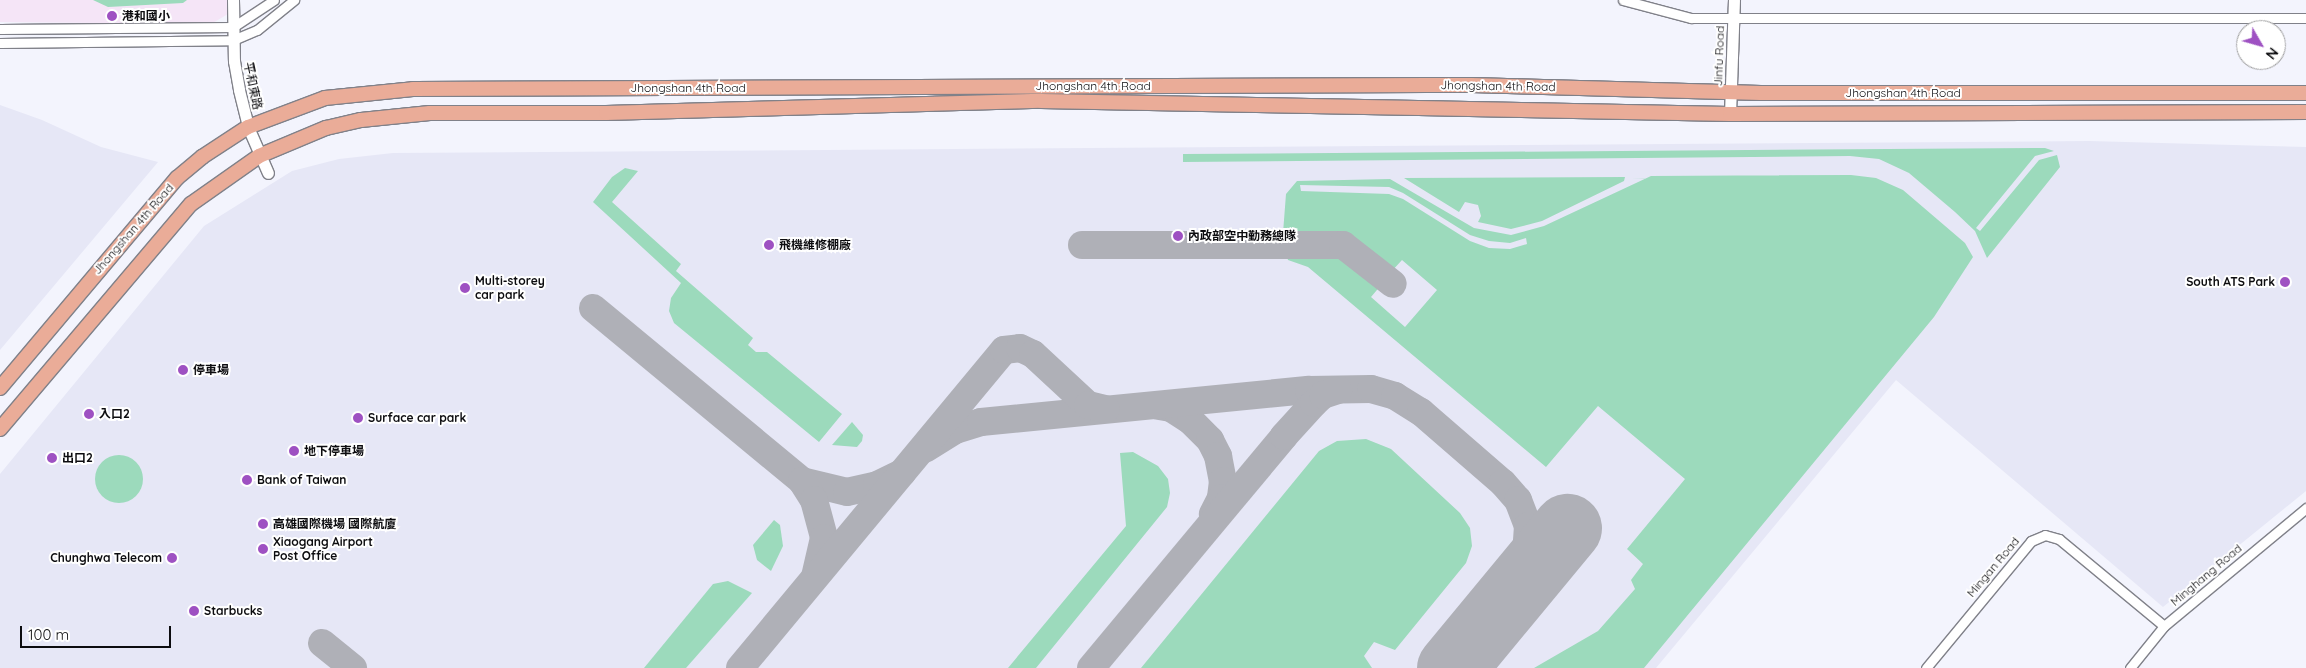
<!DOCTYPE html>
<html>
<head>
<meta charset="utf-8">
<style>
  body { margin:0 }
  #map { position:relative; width:2306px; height:668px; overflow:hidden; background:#f3f4fd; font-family:Quicksand,"Noto Sans TC",sans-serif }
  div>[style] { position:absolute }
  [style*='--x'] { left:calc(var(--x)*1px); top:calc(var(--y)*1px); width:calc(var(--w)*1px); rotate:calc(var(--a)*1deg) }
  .built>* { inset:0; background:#e6e7f6 }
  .education>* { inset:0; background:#f5e5f7 }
  .green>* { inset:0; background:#9cdabc }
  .round { border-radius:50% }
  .taxiway>* { height:28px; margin:-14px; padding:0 14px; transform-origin:14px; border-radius:14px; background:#afb0b7 }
  .runway>* { height:69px; margin:-34.5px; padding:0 34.5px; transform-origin:34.5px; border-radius:34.5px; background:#afb0b7 }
  .roads { filter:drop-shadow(1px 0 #808189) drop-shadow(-1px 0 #808189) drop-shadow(0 1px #808189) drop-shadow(0 -1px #808189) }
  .minor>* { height:9px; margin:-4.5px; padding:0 4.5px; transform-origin:4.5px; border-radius:4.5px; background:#fff }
  .tertiary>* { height:11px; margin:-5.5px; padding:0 5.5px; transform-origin:5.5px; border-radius:5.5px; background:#fff }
  .primary>* { height:14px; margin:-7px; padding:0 7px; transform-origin:7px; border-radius:7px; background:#eaac98 }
  .dots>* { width:14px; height:14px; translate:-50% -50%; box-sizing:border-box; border:2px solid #fff; border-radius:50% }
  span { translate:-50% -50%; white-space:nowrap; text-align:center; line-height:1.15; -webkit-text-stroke:4px #fff; paint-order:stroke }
  .poi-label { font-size:12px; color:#0c0c0f; font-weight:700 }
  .left { translate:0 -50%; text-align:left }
  .right { translate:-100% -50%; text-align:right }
  .street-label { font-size:12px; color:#0c0c0f }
  .north { position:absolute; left:2236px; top:20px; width:50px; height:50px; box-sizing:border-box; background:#fff; border:1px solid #9e9e9f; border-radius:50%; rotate:128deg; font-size:14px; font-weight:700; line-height:20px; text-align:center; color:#0c0c0f }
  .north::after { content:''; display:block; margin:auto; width:18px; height:22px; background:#9e51c2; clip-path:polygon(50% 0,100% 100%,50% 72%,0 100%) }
  .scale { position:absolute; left:20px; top:626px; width:151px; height:22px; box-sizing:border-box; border:2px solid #0c0c0f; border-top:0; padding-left:6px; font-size:15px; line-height:18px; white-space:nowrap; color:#0c0c0f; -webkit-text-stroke:4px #fff; paint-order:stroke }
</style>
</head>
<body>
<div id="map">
  <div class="built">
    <div style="clip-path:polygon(0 105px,42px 120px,101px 147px,158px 162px,0 350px)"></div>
    <div style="clip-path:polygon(2089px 141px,2306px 147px,2306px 491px,2163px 607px,1896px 380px,1656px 668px,0 668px,0 474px,204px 226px,292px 171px,339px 159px,393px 153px)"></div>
  </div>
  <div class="education">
    <div style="clip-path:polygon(0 0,233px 0,233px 11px,211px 24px,0 22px)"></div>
  </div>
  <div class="green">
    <div style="clip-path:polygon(93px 0,187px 0,183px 3px,108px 7px)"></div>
    <div style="clip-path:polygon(2045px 148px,2054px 151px,2035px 156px,1976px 228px,1980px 231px,2039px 160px,2057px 155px,2060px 167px,1987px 258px,1975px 231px,1955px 212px,1909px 173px,1879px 159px,1850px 156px,1183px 162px,1183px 154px)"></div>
    <div style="clip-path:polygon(625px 168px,638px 171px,612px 202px,681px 264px,676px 271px,753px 338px,748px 345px,756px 352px,767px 352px,842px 414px,819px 442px,674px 323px,669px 311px,671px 298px,681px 283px,593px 202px,612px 177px)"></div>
    <div style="clip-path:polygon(evenodd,1851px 175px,1876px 178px,1903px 190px,1965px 243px,1973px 257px,1934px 317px,1644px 668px,1534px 668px,1598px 631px,1635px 589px,1631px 580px,1643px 564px,1627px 549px,1685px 479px,1598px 406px,1546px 467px,1308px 267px,1288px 260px,1286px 253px,1342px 253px,1382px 284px,1371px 297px,1405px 327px,1437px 290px,1402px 260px,1391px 272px,1347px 239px,1286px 238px,1283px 233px,1286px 194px,1297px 181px,1390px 179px,1474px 228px,1511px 235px,1544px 226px,1651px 176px,1851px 175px,1300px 185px,1389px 187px,1403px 193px,1470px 235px,1489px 241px,1510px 243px,1526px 238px,1527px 244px,1510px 249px,1489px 248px,1470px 241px,1403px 199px,1389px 194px,1301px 191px,1300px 185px)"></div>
    <div style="clip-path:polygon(1625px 177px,1624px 181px,1542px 221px,1511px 229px,1478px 222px,1481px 216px,1478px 205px,1465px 202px,1459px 212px,1404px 178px)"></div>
    <div style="clip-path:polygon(852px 422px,863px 435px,862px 441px,857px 447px,832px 445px)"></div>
    <div style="clip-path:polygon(1366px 439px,1391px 449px,1460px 513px,1470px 528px,1472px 546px,1466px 563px,1395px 650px,1374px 642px,1364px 656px,1372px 668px,1141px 668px,1319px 451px,1337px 441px)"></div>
    <div style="clip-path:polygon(1133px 452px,1158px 466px,1168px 479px,1170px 493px,1167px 507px,1036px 668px,1008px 668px,1126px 526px,1120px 453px)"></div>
    <div class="round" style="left:95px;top:455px;width:48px;height:48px"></div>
    <div style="clip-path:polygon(774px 520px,780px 525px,783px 546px,771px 571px,757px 560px,753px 545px)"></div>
    <div style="clip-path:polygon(728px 581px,752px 593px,686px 668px,644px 668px,713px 584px)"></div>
  </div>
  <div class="taxiway">
    <div style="--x:1082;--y:245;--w:261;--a:0"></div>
    <div style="--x:1343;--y:245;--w:63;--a:38"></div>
    <div style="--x:593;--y:308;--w:271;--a:39.6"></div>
    <div style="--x:802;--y:481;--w:46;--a:13.7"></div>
    <div style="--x:847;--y:492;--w:31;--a:-13"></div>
    <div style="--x:877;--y:485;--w:28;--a:-26"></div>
    <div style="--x:1159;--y:406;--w:12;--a:9"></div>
    <div style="--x:1171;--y:408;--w:24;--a:33"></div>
    <div style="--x:1191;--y:421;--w:27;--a:45"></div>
    <div style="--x:1210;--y:440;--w:18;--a:63"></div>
    <div style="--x:1218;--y:456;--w:25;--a:79"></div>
    <div style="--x:1223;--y:481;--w:17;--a:97"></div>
    <div style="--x:1221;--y:498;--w:18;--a:117"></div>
    <div style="--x:925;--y:449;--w:36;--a:-32"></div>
    <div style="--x:955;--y:430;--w:27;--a:-17"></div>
    <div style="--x:981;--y:422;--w:330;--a:-5.6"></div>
    <div style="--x:1309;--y:390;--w:62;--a:-0.9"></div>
    <div style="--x:1371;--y:389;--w:25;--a:16"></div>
    <div style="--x:1395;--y:396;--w:31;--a:32"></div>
    <div style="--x:1421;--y:412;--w:108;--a:40.9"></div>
    <div style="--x:1503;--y:483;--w:23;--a:49"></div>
    <div style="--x:1518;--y:500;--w:28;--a:69"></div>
    <div style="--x:1528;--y:526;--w:32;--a:94"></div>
    <div style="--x:1526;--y:558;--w:47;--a:113.8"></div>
    <div style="--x:802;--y:481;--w:22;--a:58"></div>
    <div style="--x:814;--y:500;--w:39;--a:75"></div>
    <div style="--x:824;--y:538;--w:39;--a:103"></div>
    <div style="--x:322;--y:643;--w:40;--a:39"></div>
    <div style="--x:740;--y:668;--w:413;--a:-50.3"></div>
    <div style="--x:1004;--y:350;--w:16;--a:-7"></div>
    <div style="--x:1020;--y:348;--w:14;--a:25"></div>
    <div style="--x:1033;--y:354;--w:75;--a:42.8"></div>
    <div style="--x:1088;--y:405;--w:18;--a:13"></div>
    <div style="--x:1091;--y:668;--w:302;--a:-50.2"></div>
    <div style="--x:1284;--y:436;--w:45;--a:-47.7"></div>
    <div style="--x:1314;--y:403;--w:12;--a:-42"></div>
    <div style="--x:1323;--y:395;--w:16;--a:-18"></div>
  </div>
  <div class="runway">
    <div style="--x:1451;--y:668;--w:182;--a:-50.4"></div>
  </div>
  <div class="roads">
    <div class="minor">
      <div style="--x:1623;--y:0;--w:70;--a:14.8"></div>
      <div style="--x:1691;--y:18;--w:615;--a:0"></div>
      <div style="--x:0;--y:29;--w:233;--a:-0.5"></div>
      <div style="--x:233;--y:27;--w:49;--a:-33.4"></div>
      <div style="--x:0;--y:43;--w:233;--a:-0.7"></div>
      <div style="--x:233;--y:40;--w:26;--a:-23"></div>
      <div style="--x:257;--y:30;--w:48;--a:-39"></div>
      <div style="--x:1926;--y:668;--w:165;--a:-50.4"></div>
      <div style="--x:2031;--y:541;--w:15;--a:-23"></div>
      <div style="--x:2045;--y:535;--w:15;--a:16"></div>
      <div style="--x:2059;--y:539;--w:136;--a:39.6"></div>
      <div style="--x:2130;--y:668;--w:54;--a:-51"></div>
      <div style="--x:2164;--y:626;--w:185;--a:-39.7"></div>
    </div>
    <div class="tertiary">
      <div style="--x:233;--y:0;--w:61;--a:89.1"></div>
      <div style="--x:234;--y:61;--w:29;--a:80"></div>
      <div style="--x:239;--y:90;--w:38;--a:76"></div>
      <div style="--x:248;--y:127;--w:50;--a:66.5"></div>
      <div style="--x:1730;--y:114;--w:114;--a:-88"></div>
    </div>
    <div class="primary">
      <div style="--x:0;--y:388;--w:275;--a:-49.9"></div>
      <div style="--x:177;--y:178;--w:33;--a:-40"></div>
      <div style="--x:202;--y:157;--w:55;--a:-33.1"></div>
      <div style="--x:248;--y:127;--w:82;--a:-20.6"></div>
      <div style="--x:325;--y:98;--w:88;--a:-5.8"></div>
      <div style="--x:413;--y:89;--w:1058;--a:-0.22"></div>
      <div style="--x:1471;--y:85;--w:290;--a:1.6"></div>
      <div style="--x:1761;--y:93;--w:545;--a:0"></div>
      <div style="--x:0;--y:429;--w:295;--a:-49.7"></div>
      <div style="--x:191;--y:204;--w:83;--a:-35.2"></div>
      <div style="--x:259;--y:156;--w:73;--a:-22.7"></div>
      <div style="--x:326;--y:128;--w:36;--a:-13"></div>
      <div style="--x:361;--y:120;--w:69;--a:-5.8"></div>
      <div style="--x:430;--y:113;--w:176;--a:0"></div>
      <div style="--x:606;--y:113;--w:435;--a:-1.6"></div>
      <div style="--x:1041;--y:101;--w:689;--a:1.08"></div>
      <div style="--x:1730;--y:114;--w:576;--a:-0.2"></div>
    </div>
  </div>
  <div class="dots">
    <div style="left:112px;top:16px;background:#9e51c2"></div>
    <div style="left:1178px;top:236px;background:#9e51c2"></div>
    <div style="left:769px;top:245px;background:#9e51c2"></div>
    <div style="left:2285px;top:282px;background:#9e51c2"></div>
    <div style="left:465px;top:288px;background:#9e51c2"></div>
    <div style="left:183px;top:370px;background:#9e51c2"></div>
    <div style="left:89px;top:414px;background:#9e51c2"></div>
    <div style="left:358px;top:418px;background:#9e51c2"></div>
    <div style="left:294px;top:451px;background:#9e51c2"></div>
    <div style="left:52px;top:458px;background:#9e51c2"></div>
    <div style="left:247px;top:480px;background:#9e51c2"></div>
    <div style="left:263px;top:524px;background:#9e51c2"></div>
    <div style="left:263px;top:549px;background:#9e51c2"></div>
    <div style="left:172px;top:558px;background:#9e51c2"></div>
    <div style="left:194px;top:611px;background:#9e51c2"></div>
  </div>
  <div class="poi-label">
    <span class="left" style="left:122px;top:16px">港和國小</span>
    <span class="left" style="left:1188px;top:236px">內政部空中勤務總隊</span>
    <span class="left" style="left:779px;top:245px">飛機維修棚廠</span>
    <span class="left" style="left:475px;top:288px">Multi-storey<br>car park</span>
    <span class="right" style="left:2275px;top:282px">South ATS Park</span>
    <span class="left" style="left:193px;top:370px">停車場</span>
    <span class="left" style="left:99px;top:414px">入口2</span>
    <span class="left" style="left:368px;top:418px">Surface car park</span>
    <span class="left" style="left:304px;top:451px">地下停車場</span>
    <span class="left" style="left:62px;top:458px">出口2</span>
    <span class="left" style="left:257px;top:480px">Bank of Taiwan</span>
    <span class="left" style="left:273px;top:524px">高雄國際機場 國際航廈</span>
    <span class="left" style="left:273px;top:549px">Xiaogang Airport<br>Post Office</span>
    <span class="right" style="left:162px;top:558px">Chunghwa Telecom</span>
    <span class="left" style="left:204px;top:611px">Starbucks</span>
  </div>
  <div class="street-label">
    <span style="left:1719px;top:56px;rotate:-88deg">Jinfu Road</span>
    <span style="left:253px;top:86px;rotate:78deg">平和東路</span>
    <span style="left:1093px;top:86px">Jhongshan 4th Road</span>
    <span style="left:1498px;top:86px;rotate:1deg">Jhongshan 4th Road</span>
    <span style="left:688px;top:88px">Jhongshan 4th Road</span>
    <span style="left:1903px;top:93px">Jhongshan 4th Road</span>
    <span style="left:133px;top:229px;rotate:-49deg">Jhongshan 4th Road</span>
    <span style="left:1993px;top:567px;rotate:-50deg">Mingan Road</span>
    <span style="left:2206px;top:575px;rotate:-40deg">Minghang Road</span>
  </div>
  <div class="north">N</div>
  <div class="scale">100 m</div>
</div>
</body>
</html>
